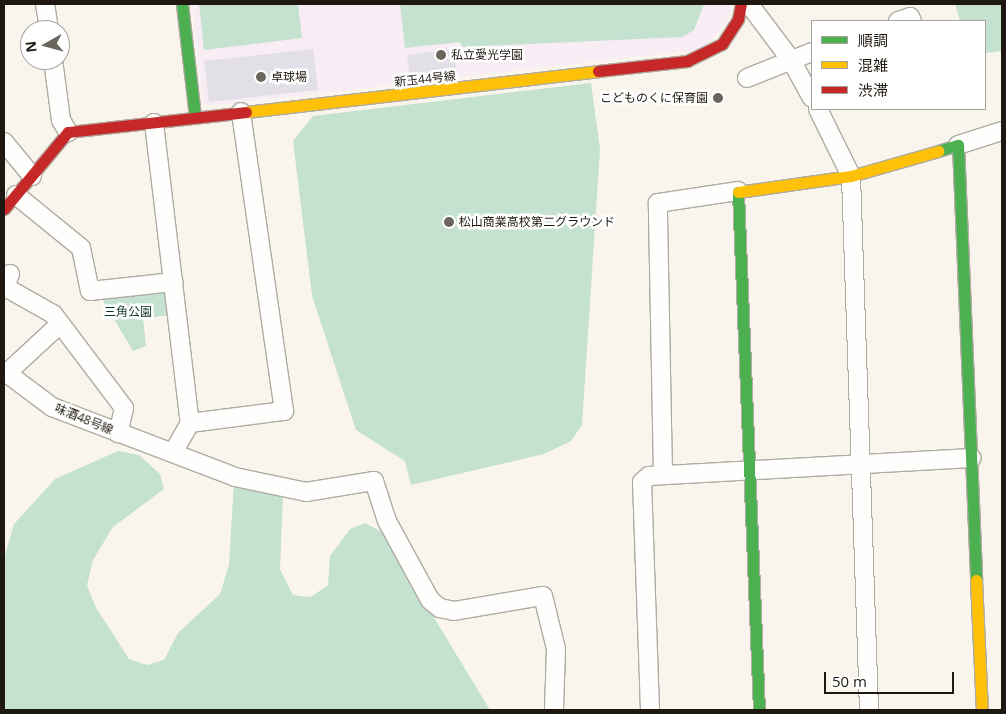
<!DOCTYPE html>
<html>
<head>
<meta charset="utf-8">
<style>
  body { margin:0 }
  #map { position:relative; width:1006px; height:714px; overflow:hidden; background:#f9f5ed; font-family:"Open Sans","Noto Sans JP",sans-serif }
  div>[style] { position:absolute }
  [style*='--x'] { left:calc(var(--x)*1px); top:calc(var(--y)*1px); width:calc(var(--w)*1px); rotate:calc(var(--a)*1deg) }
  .education>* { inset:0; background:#f8edf4 }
  .green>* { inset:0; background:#c5e1cf }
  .building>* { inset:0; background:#e2dfe6 }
  .roads { filter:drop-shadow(1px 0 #afaba3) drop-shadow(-1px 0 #afaba3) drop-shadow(0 1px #afaba3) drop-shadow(0 -1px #afaba3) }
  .street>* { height:18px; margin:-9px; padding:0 9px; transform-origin:9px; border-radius:9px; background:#fefefc }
  .fast>* { height:11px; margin:-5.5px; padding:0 5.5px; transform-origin:5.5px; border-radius:5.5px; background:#4caf50 }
  .slow>* { height:11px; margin:-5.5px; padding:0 5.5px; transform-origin:5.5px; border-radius:5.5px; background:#ffc107 }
  .jam>* { height:11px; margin:-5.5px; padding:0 5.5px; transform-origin:5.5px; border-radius:5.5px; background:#c62828 }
  .dots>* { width:14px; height:14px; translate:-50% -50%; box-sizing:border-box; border:2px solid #fff; border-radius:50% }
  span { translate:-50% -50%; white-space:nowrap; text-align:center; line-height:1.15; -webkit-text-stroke:5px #fff; paint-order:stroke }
  .poi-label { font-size:12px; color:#1e1810 }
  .left { translate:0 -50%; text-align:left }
  .right { translate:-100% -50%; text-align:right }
  .street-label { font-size:12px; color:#1e1810 }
  .park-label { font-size:12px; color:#0b3324 }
  .frame { position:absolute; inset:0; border:5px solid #1e1810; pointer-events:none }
  .legend { position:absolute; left:811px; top:20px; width:175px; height:90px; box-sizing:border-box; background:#fff; border:1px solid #a5a39f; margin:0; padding:6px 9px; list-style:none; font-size:15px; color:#1e1810 }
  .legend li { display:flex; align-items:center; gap:10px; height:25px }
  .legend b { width:25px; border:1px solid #a5a39f }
  .north { position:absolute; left:20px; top:20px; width:50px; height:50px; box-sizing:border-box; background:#fff; border:1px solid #a5a39f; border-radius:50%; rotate:263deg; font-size:14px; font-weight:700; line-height:20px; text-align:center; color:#1e1810 }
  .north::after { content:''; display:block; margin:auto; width:18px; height:22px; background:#6b655d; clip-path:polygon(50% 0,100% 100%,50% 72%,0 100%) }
  .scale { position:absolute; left:824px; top:672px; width:130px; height:22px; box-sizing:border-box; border:2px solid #1e1810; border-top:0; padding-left:6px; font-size:15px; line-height:18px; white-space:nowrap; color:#1e1810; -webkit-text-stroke:4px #fff; paint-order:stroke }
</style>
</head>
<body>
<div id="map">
  <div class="education">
    <div style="clip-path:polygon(192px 4px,731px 4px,729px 18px,703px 49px,211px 106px,203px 102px)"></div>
  </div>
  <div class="green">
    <div style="clip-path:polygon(199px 4px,298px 4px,302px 38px,204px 50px)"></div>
    <div style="clip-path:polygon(400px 4px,704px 4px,694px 30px,682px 37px,462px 47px,460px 42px,405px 48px)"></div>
    <div style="clip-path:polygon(955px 4px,1002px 4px,1002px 51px,985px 53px,985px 21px,960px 21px)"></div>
    <div style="clip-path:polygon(591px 83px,600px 149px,582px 425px,571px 441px,544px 454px,411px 485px,405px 461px,356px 430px,312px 296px,293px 141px,313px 116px)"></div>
    <div style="clip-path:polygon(171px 288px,173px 315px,143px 318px,146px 346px,133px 351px,102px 299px)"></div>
    <div style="clip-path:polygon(118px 451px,139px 455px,160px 474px,164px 489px,113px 527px,93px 560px,87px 585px,95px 606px,129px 659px,147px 665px,164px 660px,178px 633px,220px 594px,229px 565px,234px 481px,283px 495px,280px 569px,293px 595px,311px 597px,328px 585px,330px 556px,350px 529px,365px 523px,382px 532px,490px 710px,4px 710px,4px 559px,14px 524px,55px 479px)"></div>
  </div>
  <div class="building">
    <div style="clip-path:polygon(313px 49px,318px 90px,209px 102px,204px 61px)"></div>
    <div style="clip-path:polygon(454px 49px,457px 74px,410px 79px,407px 55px)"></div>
  </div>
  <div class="roads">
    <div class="street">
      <div style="--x:45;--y:4;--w:26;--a:81"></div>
      <div style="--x:749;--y:4;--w:70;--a:53.1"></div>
      <div style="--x:791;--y:60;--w:43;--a:61.1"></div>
      <div style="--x:898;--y:21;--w:13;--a:-18"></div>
      <div style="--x:910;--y:17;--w:4;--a:63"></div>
      <div style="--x:53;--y:60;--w:61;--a:82.4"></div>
      <div style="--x:61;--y:120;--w:14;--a:60"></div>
      <div style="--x:747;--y:78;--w:70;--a:-21.8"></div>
      <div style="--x:818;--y:109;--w:75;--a:63.8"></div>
      <div style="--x:851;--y:176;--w:534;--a:88.07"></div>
      <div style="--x:154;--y:123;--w:302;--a:83.2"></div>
      <div style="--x:190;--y:423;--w:34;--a:120"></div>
      <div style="--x:4;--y:142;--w:44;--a:50.5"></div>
      <div style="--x:958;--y:145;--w:46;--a:-17.7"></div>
      <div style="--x:16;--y:195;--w:84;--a:39.2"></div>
      <div style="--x:81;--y:248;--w:44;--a:78.2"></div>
      <div style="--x:90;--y:291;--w:84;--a:-6.1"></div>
      <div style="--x:10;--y:274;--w:14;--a:111"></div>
      <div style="--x:5;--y:287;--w:55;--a:29.4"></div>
      <div style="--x:53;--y:314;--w:118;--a:52.9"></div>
      <div style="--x:124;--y:408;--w:26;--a:103"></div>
      <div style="--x:4;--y:371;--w:60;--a:36.9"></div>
      <div style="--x:52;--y:407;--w:196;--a:20.9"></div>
      <div style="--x:235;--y:477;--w:73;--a:11.9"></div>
      <div style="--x:306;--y:492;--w:69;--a:-9.2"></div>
      <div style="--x:374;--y:481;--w:42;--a:72"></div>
      <div style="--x:387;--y:521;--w:90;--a:61.4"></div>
      <div style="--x:430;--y:600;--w:13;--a:39"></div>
      <div style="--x:440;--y:608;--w:14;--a:12"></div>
      <div style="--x:454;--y:611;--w:90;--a:-9.6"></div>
      <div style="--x:543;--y:596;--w:55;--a:76.2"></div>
      <div style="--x:556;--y:649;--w:61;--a:91.9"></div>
      <div style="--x:7;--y:373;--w:72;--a:-42.8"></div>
      <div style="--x:190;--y:423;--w:95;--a:-7.3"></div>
      <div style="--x:284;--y:411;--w:302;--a:-98.2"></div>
      <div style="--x:663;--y:475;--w:272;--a:-91.1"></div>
      <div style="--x:658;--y:203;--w:81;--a:-8.5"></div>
      <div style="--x:650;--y:710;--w:228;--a:-92"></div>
      <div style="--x:642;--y:482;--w:9;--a:-41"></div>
      <div style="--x:649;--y:476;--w:323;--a:-3.2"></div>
    </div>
    <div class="fast">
      <div style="--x:182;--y:4;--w:114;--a:83.4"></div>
      <div style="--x:938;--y:151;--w:21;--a:-17"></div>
      <div style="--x:958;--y:145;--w:435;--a:87.6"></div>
      <div style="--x:738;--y:192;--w:518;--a:87.68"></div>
    </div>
    <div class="slow">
      <div style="--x:246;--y:112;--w:354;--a:-6.6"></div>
      <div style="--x:738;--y:192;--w:114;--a:-8.1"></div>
      <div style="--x:851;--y:176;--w:91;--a:-16"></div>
      <div style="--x:976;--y:580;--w:130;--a:87.4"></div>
    </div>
    <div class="jam">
      <div style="--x:598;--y:71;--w:90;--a:-6.4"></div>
      <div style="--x:687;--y:61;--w:39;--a:-26"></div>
      <div style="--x:722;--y:44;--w:30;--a:-57"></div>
      <div style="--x:738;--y:19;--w:15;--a:-79"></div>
      <div style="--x:4;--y:209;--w:100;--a:-50.3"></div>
      <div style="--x:68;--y:132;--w:179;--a:-6.4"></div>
    </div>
  </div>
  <div class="dots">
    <div style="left:441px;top:55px;background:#6b655d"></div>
    <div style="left:261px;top:77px;background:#6b655d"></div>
    <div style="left:718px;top:98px;background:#6b655d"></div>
    <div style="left:449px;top:222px;background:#6b655d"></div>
  </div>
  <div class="poi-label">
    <span class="left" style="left:451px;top:55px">私立愛光学園</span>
    <span class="left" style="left:271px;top:77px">卓球場</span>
    <span class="right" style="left:708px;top:98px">こどものくに保育園</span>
    <span class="left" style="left:459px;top:222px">松山商業高校第二グラウンド</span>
  </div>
  <div class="street-label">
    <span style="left:425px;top:79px;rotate:-6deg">新玉44号線</span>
    <span style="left:84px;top:419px;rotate:22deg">味酒48号線</span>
  </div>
  <div class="park-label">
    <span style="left:128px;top:312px">三角公園</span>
  </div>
  <div class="frame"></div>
  <ul class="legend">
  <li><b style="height:6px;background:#4caf50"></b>順調</li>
  <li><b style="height:6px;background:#ffc107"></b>混雑</li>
  <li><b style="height:6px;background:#c62828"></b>渋滞</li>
  </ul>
  <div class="north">N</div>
  <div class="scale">50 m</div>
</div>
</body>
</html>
